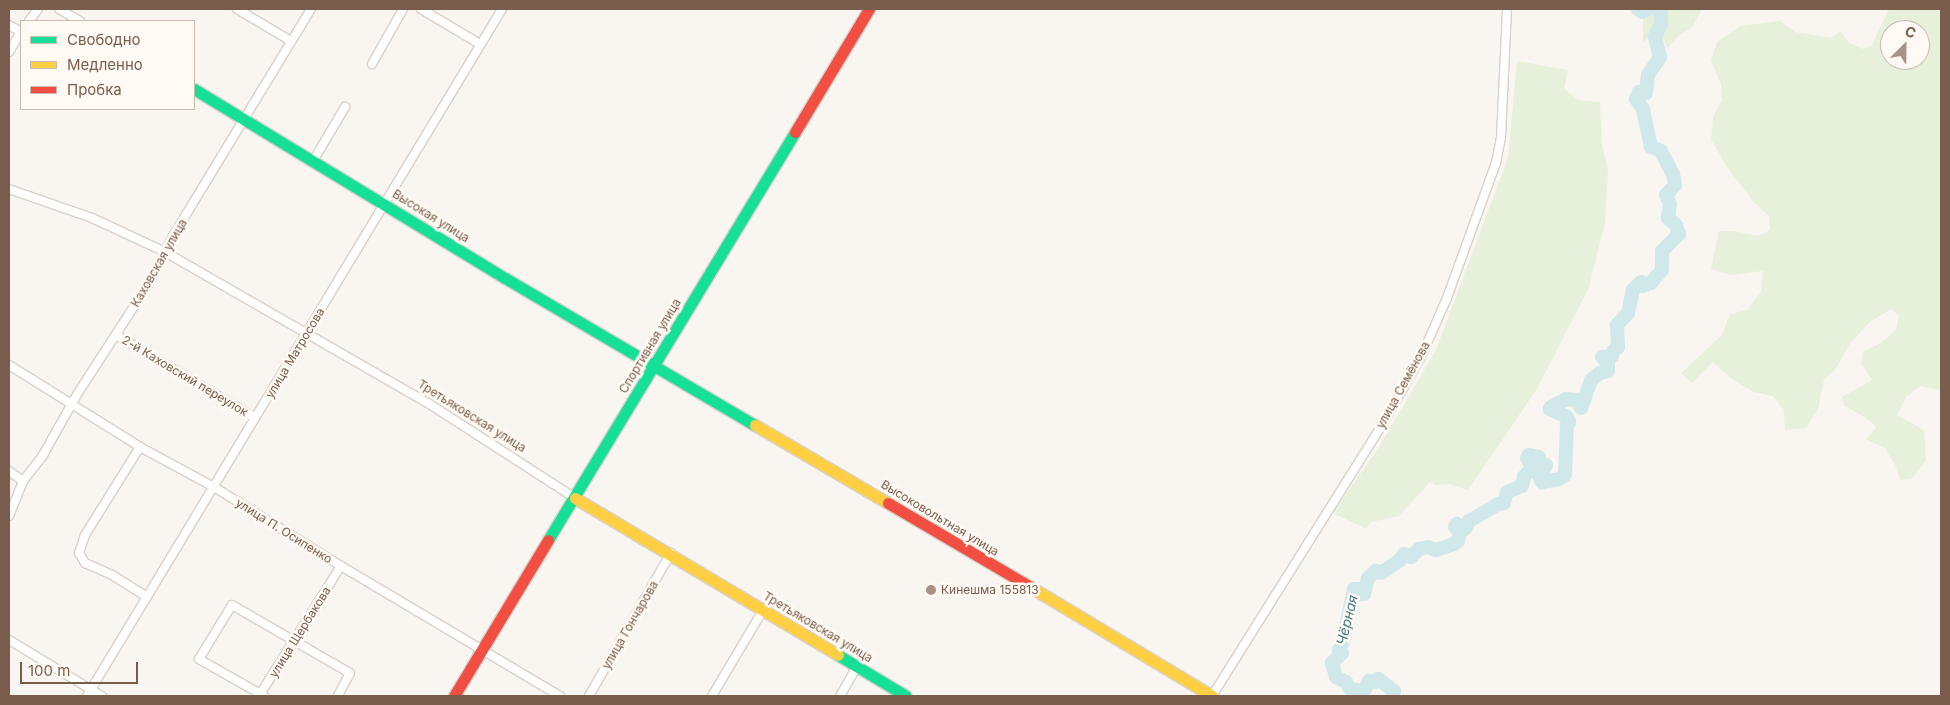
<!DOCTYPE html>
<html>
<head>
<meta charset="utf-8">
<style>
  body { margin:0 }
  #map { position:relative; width:1950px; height:705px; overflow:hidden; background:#f9f5f0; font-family:Inter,sans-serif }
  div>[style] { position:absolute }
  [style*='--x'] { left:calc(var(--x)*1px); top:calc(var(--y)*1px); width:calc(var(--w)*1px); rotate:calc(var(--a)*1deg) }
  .green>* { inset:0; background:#e7f0db }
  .river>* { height:14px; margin:-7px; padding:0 7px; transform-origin:7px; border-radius:7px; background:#d0e8ea }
  .roads { filter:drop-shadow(1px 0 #d7d1cb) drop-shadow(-1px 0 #d7d1cb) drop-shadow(0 1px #d7d1cb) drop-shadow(0 -1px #d7d1cb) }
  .street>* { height:8px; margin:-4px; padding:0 4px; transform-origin:4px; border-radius:4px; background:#fefefd }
  .fast>* { height:11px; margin:-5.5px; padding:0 5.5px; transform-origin:5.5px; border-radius:5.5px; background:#16e098 }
  .slow>* { height:11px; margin:-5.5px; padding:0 5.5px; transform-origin:5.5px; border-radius:5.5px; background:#ffcf43 }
  .jam>* { height:11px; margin:-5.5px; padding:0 5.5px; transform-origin:5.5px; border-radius:5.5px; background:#f24e42 }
  .dots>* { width:14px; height:14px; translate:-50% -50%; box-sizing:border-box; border:2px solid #fffaf3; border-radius:50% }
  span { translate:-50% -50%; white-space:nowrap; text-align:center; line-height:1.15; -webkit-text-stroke:5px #fffaf3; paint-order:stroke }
  .street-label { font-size:12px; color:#7a5c4d }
  .poi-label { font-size:12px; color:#7a5c4d }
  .left { translate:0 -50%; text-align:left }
  .water-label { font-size:14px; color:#437c86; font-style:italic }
  .frame { position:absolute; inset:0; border:10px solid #7a5c4d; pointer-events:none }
  .legend { position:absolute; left:20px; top:20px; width:175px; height:90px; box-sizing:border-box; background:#fffaf3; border:1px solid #cabbb1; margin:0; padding:6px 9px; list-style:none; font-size:15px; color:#7a5c4d }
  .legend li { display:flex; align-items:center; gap:10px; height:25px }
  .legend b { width:25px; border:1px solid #cabbb1 }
  .north { position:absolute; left:1880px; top:20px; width:50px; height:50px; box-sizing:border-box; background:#fffaf3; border:1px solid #cabbb1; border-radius:50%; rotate:23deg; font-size:14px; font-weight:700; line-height:20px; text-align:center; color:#7a5c4d }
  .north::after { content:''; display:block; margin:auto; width:18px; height:22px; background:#a69286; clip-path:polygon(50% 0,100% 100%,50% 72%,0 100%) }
  .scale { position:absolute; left:20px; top:662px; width:118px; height:22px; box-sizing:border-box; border:2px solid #7a5c4d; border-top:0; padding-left:6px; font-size:15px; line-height:18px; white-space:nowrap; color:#7a5c4d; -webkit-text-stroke:4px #fffaf3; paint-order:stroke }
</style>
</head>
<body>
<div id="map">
  <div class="green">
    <div style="clip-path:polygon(1643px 9px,1702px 9px,1692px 27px,1681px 34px,1667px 48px,1659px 27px,1643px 43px)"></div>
    <div style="clip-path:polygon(evenodd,1889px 9px,1941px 9px,1941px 390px,1920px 386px,1906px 397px,1897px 415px,1924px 430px,1926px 461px,1912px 478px,1900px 480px,1897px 468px,1885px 448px,1866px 439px,1876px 428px,1872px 422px,1844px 405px,1842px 397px,1872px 380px,1861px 363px,1863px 352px,1881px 343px,1896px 330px,1899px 315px,1891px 309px,1870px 322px,1851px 342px,1835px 370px,1824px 380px,1818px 409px,1806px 428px,1785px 430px,1784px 410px,1773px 396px,1754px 392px,1732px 379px,1713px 362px,1692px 383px,1681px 373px,1722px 335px,1730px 314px,1747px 310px,1761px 292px,1763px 271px,1731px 275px,1711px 269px,1719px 231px,1734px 231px,1758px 236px,1770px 230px,1769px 216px,1753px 201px,1727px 167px,1711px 139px,1713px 117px,1722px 100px,1721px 84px,1711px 61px,1717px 42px,1740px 26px,1780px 21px,1795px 32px,1831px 38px,1840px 31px,1849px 43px,1863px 49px,1871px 46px,1889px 9px,1890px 30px,1920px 30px,1920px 60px,1890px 60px,1890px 30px)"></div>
    <div style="clip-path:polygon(1517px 61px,1568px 70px,1564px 89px,1578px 100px,1600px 102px,1602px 144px,1608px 169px,1605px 222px,1589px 287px,1537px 389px,1468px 490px,1449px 484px,1435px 485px,1430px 482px,1399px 516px,1371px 522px,1366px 529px,1333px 513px,1379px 447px,1436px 350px,1508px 158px)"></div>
  </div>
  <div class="river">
    <div style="--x:1638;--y:9;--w:5;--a:37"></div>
    <div style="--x:1642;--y:12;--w:8;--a:-23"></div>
    <div style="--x:1393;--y:696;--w:5;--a:-79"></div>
    <div style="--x:1394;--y:691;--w:20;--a:-143"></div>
    <div style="--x:1378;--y:679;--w:4;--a:135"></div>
    <div style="--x:1375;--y:682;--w:6;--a:-171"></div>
    <div style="--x:1369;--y:681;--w:11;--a:117"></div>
    <div style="--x:1364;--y:691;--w:14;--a:-172"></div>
    <div style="--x:1350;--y:689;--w:8;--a:-120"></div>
    <div style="--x:1346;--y:682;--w:11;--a:-153"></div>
    <div style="--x:1336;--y:677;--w:15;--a:-106"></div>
    <div style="--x:1332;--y:663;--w:14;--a:-45"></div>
    <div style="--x:1342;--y:653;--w:4;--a:-135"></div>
    <div style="--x:1339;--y:650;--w:9;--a:-63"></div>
    <div style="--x:1343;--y:642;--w:54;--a:-78.3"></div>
    <div style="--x:1354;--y:589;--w:3;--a:0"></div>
    <div style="--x:1357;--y:589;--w:6;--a:59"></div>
    <div style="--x:1360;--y:594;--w:4;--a:0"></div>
    <div style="--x:1364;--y:594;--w:16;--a:-76"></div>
    <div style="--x:1368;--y:578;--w:11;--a:-41"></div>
    <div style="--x:1376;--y:571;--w:5;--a:22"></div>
    <div style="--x:1381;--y:573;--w:23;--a:-34"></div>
    <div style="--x:1400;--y:560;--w:7;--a:-56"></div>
    <div style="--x:1404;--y:554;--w:8;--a:23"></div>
    <div style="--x:1411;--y:557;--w:11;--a:-45"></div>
    <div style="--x:1419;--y:549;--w:9;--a:-13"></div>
    <div style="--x:1428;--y:547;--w:9;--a:21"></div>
    <div style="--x:1436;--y:550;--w:19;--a:-18"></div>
    <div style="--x:1454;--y:544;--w:5;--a:-37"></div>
    <div style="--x:1458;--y:541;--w:9;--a:-77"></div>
    <div style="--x:1460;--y:532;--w:7;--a:-135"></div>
    <div style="--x:1455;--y:527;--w:4;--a:-56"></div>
    <div style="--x:1457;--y:524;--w:9;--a:32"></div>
    <div style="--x:1465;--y:529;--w:9;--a:-63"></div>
    <div style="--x:1469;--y:521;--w:34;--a:-30"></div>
    <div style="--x:1498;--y:504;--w:6;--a:-9"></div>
    <div style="--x:1504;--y:503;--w:11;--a:-75"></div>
    <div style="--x:1507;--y:492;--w:16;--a:-22"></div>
    <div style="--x:1522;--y:486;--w:9;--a:-77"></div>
    <div style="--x:1524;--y:477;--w:13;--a:-51"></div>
    <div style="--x:1532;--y:467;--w:10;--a:-119"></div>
    <div style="--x:1527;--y:458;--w:4;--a:-56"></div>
    <div style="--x:1529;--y:455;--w:10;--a:11"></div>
    <div style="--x:1539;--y:457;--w:8;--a:104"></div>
    <div style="--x:1537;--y:465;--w:9;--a:0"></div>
    <div style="--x:1546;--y:465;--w:12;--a:125"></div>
    <div style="--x:1539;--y:475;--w:8;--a:67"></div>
    <div style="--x:1542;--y:482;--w:17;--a:-10"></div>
    <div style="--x:1559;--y:479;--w:7;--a:-34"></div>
    <div style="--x:1565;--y:475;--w:50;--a:-87.7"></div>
    <div style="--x:1567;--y:425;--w:4;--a:-56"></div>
    <div style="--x:1569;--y:422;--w:5;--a:-112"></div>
    <div style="--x:1567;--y:417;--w:19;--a:-155"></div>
    <div style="--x:1550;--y:409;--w:2;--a:-63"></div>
    <div style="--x:1551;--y:407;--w:17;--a:-28"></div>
    <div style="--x:1566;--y:399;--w:10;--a:6"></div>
    <div style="--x:1576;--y:400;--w:9;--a:58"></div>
    <div style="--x:1581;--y:408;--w:30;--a:-70"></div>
    <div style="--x:1591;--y:380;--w:11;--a:-38"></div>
    <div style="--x:1600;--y:373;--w:8;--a:-14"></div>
    <div style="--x:1608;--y:371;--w:8;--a:-90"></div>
    <div style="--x:1608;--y:363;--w:8;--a:-135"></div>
    <div style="--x:1602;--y:357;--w:10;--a:-6"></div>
    <div style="--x:1612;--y:356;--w:4;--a:-76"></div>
    <div style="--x:1613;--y:352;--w:7;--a:-45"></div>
    <div style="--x:1618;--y:347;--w:22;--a:-93"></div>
    <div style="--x:1617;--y:325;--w:16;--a:-47"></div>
    <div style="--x:1628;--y:313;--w:24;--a:-78"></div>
    <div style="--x:1633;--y:290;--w:11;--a:-45"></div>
    <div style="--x:1641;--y:282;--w:4;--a:63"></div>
    <div style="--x:1643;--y:286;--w:9;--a:-21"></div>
    <div style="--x:1651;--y:283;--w:17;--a:-50"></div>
    <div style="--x:1662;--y:270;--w:19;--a:-90"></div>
    <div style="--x:1662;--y:251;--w:24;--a:-45"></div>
    <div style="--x:1679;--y:234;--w:9;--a:-108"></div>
    <div style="--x:1676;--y:225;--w:11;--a:-139"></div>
    <div style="--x:1668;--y:218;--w:14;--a:-82"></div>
    <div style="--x:1670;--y:204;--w:10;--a:-114"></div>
    <div style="--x:1666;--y:195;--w:13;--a:-48"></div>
    <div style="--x:1675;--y:185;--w:11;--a:-100"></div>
    <div style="--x:1673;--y:174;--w:26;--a:-118"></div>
    <div style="--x:1661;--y:151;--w:11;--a:-158"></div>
    <div style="--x:1651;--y:147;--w:39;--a:-102"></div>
    <div style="--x:1643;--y:109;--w:12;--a:-125"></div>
    <div style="--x:1636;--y:99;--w:8;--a:-67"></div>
    <div style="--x:1639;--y:92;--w:7;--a:8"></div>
    <div style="--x:1646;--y:93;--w:18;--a:-84"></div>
    <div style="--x:1648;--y:75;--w:22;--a:-56"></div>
    <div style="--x:1660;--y:57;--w:21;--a:-104"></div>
    <div style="--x:1655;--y:37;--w:14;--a:-65"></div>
    <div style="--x:1661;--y:24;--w:15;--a:-90"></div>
  </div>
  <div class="roads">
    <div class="street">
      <div style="--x:59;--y:9;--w:24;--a:30"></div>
      <div style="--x:237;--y:9;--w:63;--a:30.7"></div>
      <div style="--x:421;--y:9;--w:69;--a:30.7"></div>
      <div style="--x:29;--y:21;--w:15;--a:-53"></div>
      <div style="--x:9;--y:25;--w:14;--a:30"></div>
      <div style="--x:9;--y:52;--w:24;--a:-60"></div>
      <div style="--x:372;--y:64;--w:63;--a:-60.6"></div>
      <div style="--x:313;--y:161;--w:63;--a:-59.3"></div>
      <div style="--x:9;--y:189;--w:88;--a:19.3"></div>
      <div style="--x:92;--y:218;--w:81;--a:25"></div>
      <div style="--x:165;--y:252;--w:303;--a:29.9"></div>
      <div style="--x:428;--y:403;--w:175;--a:32.9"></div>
      <div style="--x:116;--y:335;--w:162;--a:30.8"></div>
      <div style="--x:9;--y:365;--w:155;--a:32"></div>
      <div style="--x:140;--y:447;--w:84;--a:28.4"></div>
      <div style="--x:214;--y:487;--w:150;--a:31.9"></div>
      <div style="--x:341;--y:566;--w:255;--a:30.7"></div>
      <div style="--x:140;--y:447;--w:104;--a:122"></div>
      <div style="--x:85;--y:535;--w:19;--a:108"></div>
      <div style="--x:79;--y:553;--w:12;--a:59"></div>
      <div style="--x:85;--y:563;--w:30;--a:24"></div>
      <div style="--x:112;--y:575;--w:40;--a:32"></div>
      <div style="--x:9;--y:471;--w:17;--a:36"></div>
      <div style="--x:9;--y:516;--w:38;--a:-68"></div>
      <div style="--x:23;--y:481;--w:33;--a:-52"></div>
      <div style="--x:43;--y:455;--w:71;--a:-60.6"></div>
      <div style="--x:78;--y:393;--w:129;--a:-57.1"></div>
      <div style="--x:148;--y:285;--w:55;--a:-63"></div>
      <div style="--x:173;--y:236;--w:266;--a:-58.7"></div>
      <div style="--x:9;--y:640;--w:109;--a:31.1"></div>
      <div style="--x:87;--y:696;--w:803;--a:-58.86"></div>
      <div style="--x:259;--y:696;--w:154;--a:-57.8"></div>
      <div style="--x:264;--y:696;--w:75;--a:-150.4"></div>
      <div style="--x:199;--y:659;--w:63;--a:-58.6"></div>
      <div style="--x:232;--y:605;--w:136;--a:30"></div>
      <div style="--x:350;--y:673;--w:26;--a:118"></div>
      <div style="--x:589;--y:696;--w:165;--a:-60.2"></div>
      <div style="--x:712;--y:696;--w:100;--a:-59.3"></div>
      <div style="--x:840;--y:696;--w:34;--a:-60"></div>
      <div style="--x:1212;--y:696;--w:332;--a:-57.9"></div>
      <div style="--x:1388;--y:415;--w:67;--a:-60.4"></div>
      <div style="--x:1421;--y:357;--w:64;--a:-66.2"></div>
      <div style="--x:1447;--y:298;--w:144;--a:-70.1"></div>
      <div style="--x:1496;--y:163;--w:26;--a:-79"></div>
      <div style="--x:1501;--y:137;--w:128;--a:-87.3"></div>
    </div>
    <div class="fast">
      <div style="--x:194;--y:89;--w:364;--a:31.3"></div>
      <div style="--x:505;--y:278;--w:290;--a:30.5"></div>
      <div style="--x:548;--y:540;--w:477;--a:-58.8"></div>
      <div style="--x:838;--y:655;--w:79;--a:31.1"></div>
    </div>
    <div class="slow">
      <div style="--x:755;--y:425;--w:154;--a:30.4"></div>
      <div style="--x:575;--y:498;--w:306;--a:30.8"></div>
      <div style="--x:1029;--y:586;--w:214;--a:31"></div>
    </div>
    <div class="jam">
      <div style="--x:795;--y:132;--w:144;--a:-59"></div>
      <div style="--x:888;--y:503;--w:164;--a:30.5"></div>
      <div style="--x:454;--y:696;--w:182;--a:-58.9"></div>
    </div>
  </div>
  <div class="dots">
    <div style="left:931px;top:590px;background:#a69286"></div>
  </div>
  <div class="street-label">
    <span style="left:431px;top:216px;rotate:32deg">Высокая улица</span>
    <span style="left:159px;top:263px;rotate:-60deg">Каховская улица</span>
    <span style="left:650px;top:346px;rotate:-59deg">Спортивная улица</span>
    <span style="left:295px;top:353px;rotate:-59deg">улица Матросова</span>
    <span style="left:185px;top:376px;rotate:31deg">2-й Каховский переулок</span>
    <span style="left:1403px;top:385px;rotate:-61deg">улица Семёнова</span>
    <span style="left:472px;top:416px;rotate:32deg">Третьяковская улица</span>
    <span style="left:940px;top:518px;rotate:31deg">Высоковольтная улица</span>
    <span style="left:284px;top:531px;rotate:32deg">улица П. Осипенко</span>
    <span style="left:630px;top:625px;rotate:-60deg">улица Гончарова</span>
    <span style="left:818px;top:627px;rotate:31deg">Третьяковская улица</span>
    <span style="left:300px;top:632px;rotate:-58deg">улица Щербакова</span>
  </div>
  <div class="poi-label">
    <span class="left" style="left:941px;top:590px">Кинешма 155813</span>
  </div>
  <div class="water-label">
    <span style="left:1347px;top:620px;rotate:-76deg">Чёрная</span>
  </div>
  <div class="frame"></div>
  <ul class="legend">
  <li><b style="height:6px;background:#16e098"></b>Свободно</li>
  <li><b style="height:6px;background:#ffcf43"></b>Медленно</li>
  <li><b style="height:6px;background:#f24e42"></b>Пробка</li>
  </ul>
  <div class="north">С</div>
  <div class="scale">100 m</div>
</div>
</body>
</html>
